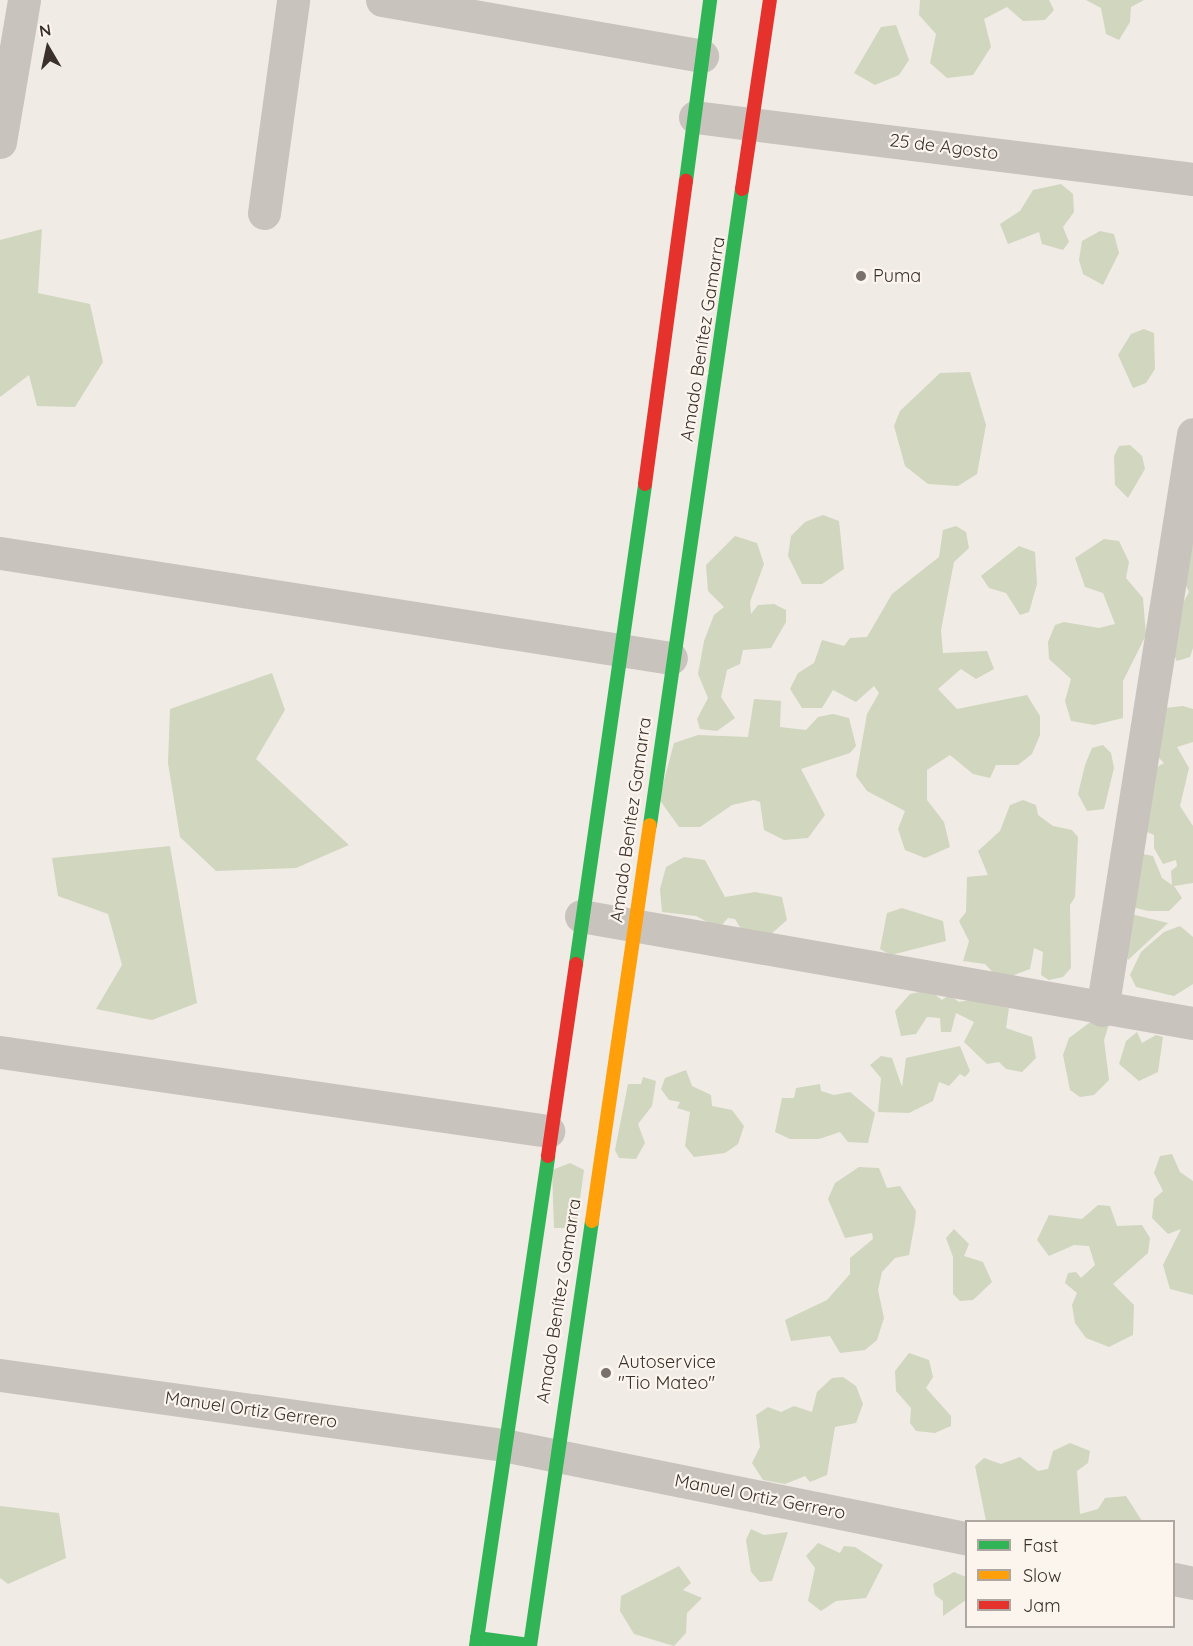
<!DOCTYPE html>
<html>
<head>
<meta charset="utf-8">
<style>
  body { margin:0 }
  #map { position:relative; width:1193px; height:1646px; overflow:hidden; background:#f0ebe5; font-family:Quicksand,sans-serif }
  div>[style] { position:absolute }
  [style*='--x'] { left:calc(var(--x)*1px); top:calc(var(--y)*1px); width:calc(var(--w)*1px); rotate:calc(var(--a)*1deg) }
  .green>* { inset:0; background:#d1d6bf }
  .street>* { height:33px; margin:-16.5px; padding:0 16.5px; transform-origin:16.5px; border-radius:16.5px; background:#c9c3be }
  .fast>* { height:14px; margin:-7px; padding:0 7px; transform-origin:7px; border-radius:7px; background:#30b455 }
  .slow>* { height:14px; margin:-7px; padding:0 7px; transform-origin:7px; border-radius:7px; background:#ff9f0a }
  .jam>* { height:14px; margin:-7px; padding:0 7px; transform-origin:7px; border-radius:7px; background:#e5322d }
  .dots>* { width:16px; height:16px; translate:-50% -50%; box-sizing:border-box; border:3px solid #fbf5ee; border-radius:50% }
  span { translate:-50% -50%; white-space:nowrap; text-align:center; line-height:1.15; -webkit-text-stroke:4.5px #fbf5ee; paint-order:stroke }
  .street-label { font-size:18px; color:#3b302b }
  .poi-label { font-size:18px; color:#3b302b }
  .left { translate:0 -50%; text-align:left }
  .legend { position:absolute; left:965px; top:1520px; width:210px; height:108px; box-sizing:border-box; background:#fbf5ee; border:2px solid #aea6a0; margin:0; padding:8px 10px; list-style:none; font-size:18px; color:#3b302b }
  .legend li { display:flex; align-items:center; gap:12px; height:30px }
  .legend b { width:30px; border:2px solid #aea6a0 }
  .north { position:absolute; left:18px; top:18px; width:60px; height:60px; -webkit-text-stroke:4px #fbf5ee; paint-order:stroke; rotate:351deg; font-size:16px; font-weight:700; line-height:24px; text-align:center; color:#3b302b }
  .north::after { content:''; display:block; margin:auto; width:21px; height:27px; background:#3b302b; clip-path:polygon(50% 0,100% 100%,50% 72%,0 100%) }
</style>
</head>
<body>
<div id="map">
  <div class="green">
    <div style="clip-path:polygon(920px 0,1049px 0,1054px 10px,1045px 20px,1023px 21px,1007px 7px,984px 19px,991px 47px,973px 75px,947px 78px,930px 63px,936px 34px,919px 15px)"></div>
    <div style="clip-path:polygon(1086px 0,1144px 0,1131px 7px,1130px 22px,1119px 40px,1106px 34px,1101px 8px)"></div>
    <div style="clip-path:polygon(896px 25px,909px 60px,899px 75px,875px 85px,854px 73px,881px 27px)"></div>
    <div style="clip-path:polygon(1061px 184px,1073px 194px,1074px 212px,1063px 227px,1069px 242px,1063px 250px,1042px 244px,1039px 232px,1008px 244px,1000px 224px,1020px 211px,1033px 190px)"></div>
    <div style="clip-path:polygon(42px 229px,38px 293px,90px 304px,103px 362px,75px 407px,37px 406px,29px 375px,0 397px,0 240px)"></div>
    <div style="clip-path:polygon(1100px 231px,1114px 234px,1119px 253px,1103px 285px,1083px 274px,1079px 260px,1082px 241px)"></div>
    <div style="clip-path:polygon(1144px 329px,1154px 333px,1155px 369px,1146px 383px,1133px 388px,1118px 355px,1131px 334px)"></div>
    <div style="clip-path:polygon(970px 372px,986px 425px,977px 474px,958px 486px,928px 484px,905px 466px,894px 426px,900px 411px,940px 373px)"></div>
    <div style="clip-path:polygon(1130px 445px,1142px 456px,1145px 469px,1128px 498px,1115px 485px,1114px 456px,1119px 446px)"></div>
    <div style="clip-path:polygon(1193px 510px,1193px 648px,1190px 657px,1177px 661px,1164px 638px,1189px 592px,1178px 569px)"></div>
    <div style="clip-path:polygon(823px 515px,839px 521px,844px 569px,822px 584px,802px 584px,788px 556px,791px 536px,805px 522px)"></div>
    <div style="clip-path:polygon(956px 526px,966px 532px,969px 548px,954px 562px,941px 630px,943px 653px,987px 651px,994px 669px,976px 679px,961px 669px,938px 689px,957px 709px,1027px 695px,1040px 716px,1040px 735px,1032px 754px,1018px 765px,996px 765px,990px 778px,973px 774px,950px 755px,927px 770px,927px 800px,944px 822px,950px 847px,925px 858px,905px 850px,898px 829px,905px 811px,867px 791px,856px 776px,867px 714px,879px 693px,874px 686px,856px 702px,833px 690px,822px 708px,802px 708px,790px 689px,798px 673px,814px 663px,822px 640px,844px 646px,850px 638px,867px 637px,892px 594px,939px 557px,943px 530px)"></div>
    <div style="clip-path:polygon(735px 536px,757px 543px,764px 564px,750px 602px,751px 614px,758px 605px,774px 604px,786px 610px,786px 622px,771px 648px,743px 650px,740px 664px,727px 670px,721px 697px,735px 718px,717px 731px,700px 729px,697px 719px,708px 698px,698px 674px,704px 641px,714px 615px,724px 607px,708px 591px,706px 565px)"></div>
    <div style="clip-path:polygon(1104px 539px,1119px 541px,1129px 562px,1126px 578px,1143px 598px,1146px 635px,1123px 681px,1123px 718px,1094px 725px,1071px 721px,1065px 701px,1071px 679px,1049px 659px,1048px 642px,1055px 625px,1064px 622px,1099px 628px,1115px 624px,1103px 593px,1085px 587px,1075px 558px)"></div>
    <div style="clip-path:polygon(1019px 546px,1035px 552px,1037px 584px,1029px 612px,1020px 615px,1006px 593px,989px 588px,981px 576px)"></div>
    <div style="clip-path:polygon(272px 673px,285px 710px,256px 759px,349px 845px,296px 868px,216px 871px,180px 837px,168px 763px,170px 709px)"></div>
    <div style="clip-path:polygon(754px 699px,781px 701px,780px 727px,806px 730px,818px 717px,833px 714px,849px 718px,856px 746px,850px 753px,801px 769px,825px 815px,808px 838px,784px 840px,764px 830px,760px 802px,754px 800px,732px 805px,700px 827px,679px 827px,659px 799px,674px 743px,698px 735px,748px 737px)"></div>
    <div style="clip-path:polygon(1183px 706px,1193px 709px,1193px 742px,1177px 747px,1189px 768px,1180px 806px,1193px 826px,1193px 883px,1174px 886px,1182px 898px,1169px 911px,1148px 911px,1132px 907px,1138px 853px,1153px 856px,1162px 878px,1172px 885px,1171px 871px,1177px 866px,1176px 860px,1163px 864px,1154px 848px,1154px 835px,1145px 831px,1157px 767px,1164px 763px,1155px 754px,1165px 708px)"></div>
    <div style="clip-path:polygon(1103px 745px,1111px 753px,1114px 768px,1106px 801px,1104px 809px,1087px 811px,1078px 794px,1085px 765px,1092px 748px)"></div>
    <div style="clip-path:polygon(1023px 800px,1036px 805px,1038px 815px,1053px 826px,1072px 830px,1078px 837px,1075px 897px,1070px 905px,1071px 968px,1063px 977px,1049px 980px,1041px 975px,1043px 952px,1034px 948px,1030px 969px,1000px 980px,985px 964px,963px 961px,969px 941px,959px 921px,966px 912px,967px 877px,988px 875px,978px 851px,1000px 831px,1010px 805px)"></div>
    <div style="clip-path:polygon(170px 846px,197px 1003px,152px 1020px,96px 1009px,122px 965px,108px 914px,58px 896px,52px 858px)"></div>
    <div style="clip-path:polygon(684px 857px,705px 860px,725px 897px,755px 892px,782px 897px,787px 920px,770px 935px,741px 929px,735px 919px,728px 918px,719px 928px,696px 916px,662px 912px,660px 889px,666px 867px)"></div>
    <div style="clip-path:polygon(902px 908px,943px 921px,946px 941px,891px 955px,880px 949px,887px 913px)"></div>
    <div style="clip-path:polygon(1131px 914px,1168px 923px,1128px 960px,1123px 945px)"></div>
    <div style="clip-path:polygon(1180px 926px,1193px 937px,1193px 984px,1174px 996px,1136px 987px,1130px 975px,1141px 952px,1164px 932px)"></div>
    <div style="clip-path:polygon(929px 990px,942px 1000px,949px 995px,959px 1002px,980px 998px,1009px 1008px,1006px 1028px,1032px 1037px,1036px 1058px,1022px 1072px,1006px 1069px,999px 1062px,987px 1064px,964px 1042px,974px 1022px,956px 1013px,951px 1032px,941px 1032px,940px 1018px,927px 1017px,916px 1034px,901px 1036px,895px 1011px,910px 994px)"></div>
    <div style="clip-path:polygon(1097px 1017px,1109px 1024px,1104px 1040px,1109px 1080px,1094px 1095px,1080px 1097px,1070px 1090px,1063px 1055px,1069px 1038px)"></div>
    <div style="clip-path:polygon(1137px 1032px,1142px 1043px,1156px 1035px,1163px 1037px,1158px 1072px,1139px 1081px,1119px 1064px,1126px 1041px)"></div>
    <div style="clip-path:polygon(960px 1046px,970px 1071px,965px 1077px,960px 1074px,949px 1086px,939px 1082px,933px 1101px,909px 1113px,878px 1112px,881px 1078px,870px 1065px,881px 1056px,892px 1058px,902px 1087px,906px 1058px)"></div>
    <div style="clip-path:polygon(686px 1070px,692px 1086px,711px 1095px,712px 1106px,732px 1110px,744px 1126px,738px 1144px,725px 1153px,694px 1157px,685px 1146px,690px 1112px,677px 1108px,680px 1102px,669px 1100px,661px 1089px,665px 1078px)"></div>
    <div style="clip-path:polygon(643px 1077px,656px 1081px,652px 1106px,638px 1124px,645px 1143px,636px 1159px,619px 1158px,615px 1150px,628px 1084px,641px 1084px)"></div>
    <div style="clip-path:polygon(820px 1084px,821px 1091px,834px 1095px,850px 1092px,875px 1113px,868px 1143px,848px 1142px,840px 1132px,819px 1139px,790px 1139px,775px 1132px,782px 1098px,794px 1098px,796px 1088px)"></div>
    <div style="clip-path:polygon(1172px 1154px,1180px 1172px,1193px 1181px,1193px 1295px,1170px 1289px,1163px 1265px,1181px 1229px,1168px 1234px,1152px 1218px,1154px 1199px,1163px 1191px,1154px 1173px,1160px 1156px)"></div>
    <div style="clip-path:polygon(570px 1163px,584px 1170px,576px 1228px,554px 1228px,552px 1170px)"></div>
    <div style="clip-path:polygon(859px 1167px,879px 1168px,887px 1188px,900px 1186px,916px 1211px,915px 1222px,909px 1255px,895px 1258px,882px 1272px,878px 1290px,884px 1318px,877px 1340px,865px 1350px,840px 1353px,830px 1336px,791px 1341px,785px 1320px,827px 1300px,850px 1274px,850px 1258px,873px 1239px,872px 1233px,845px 1238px,828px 1199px,835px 1183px)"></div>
    <div style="clip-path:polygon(1098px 1205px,1110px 1206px,1117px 1226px,1142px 1225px,1150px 1238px,1148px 1253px,1113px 1284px,1134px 1305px,1133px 1335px,1109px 1347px,1086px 1338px,1075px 1323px,1072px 1305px,1077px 1293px,1065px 1283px,1068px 1273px,1076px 1272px,1081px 1278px,1095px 1265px,1089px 1246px,1074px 1245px,1049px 1256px,1037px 1240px,1049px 1215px,1082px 1219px)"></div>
    <div style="clip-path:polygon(954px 1229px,969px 1244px,964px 1256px,983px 1262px,992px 1282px,973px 1300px,960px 1301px,953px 1294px,953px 1257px,946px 1238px)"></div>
    <div style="clip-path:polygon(909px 1353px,929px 1360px,933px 1377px,926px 1388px,951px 1416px,951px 1426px,935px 1433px,916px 1431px,910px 1423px,911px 1408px,896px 1391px,895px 1371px)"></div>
    <div style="clip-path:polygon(843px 1377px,856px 1386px,863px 1404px,856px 1423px,835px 1427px,827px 1475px,810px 1482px,805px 1476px,785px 1484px,763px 1480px,752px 1463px,760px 1447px,756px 1415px,768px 1407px,781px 1412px,794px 1406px,812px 1412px,817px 1392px,832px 1378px)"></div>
    <div style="clip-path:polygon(1070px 1443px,1090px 1451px,1088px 1463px,1077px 1471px,1080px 1514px,1098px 1509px,1105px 1498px,1126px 1496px,1142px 1521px,986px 1521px,975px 1466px,984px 1458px,1001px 1464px,1020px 1457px,1038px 1471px,1048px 1469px,1053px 1451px)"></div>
    <div style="clip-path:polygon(0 1506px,59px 1513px,66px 1558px,8px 1584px,0 1578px)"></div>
    <div style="clip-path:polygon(751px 1529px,764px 1535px,788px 1532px,772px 1581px,760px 1582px,751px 1572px,746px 1540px)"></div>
    <div style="clip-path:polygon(818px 1543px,840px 1553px,844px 1546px,855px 1547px,883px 1565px,866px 1598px,836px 1601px,821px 1611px,808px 1601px,815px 1568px,806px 1556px)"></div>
    <div style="clip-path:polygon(679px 1566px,691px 1583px,683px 1590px,702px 1598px,687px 1613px,686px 1633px,674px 1646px,634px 1634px,620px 1611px,621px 1596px)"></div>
    <div style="clip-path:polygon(954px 1572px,966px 1577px,966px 1600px,943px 1616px,943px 1601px,935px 1595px,933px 1584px)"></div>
  </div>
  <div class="street">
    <div style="--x:382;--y:0;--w:325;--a:9.9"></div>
    <div style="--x:695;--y:117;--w:502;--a:7.1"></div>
    <div style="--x:0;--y:142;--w:144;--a:-80.4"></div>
    <div style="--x:264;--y:213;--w:215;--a:-82.2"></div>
    <div style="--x:0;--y:553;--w:679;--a:8.89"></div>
    <div style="--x:581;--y:916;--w:621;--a:9.92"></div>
    <div style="--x:1102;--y:1010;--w:583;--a:-81.02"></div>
    <div style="--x:0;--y:1052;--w:554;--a:8.2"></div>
    <div style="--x:0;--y:1375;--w:508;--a:7.92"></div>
    <div style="--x:503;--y:1445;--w:472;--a:11.4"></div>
    <div style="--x:1174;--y:1579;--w:19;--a:12"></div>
  </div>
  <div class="fast">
    <div style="--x:686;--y:181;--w:183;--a:-82.4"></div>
    <div style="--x:650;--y:825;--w:643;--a:-81.77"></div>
    <div style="--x:576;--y:964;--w:485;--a:-81.8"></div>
    <div style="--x:477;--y:1638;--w:53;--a:7.5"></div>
    <div style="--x:476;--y:1646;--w:495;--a:-81.6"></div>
    <div style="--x:530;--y:1646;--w:429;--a:-81.7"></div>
  </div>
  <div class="slow">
    <div style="--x:592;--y:1221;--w:400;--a:-81.7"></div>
  </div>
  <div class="jam">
    <div style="--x:742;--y:189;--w:191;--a:-81.6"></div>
    <div style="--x:645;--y:484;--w:306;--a:-82.3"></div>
    <div style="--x:548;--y:1156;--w:194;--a:-81.7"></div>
  </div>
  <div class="dots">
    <div style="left:861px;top:276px;background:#7a716c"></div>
    <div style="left:606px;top:1373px;background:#7a716c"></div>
  </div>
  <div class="street-label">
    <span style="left:944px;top:147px;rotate:7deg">25 de Agosto</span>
    <span style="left:703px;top:339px;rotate:-81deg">Amado Benítez Gamarra</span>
    <span style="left:631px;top:820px;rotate:-82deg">Amado Benítez Gamarra</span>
    <span style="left:559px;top:1301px;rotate:-81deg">Amado Benítez Gamarra</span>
    <span style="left:251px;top:1410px;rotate:8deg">Manuel Ortiz Gerrero</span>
    <span style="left:760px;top:1497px;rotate:11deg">Manuel Ortiz Gerrero</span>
  </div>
  <div class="poi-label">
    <span class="left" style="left:873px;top:276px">Puma</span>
    <span class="left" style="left:618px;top:1373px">Autoservice<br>"Tio Mateo"</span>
  </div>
  <ul class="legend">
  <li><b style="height:8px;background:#30b455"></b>Fast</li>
  <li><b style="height:8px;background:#ff9f0a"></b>Slow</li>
  <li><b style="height:8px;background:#e5322d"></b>Jam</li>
  </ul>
  <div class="north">N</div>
</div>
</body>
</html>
